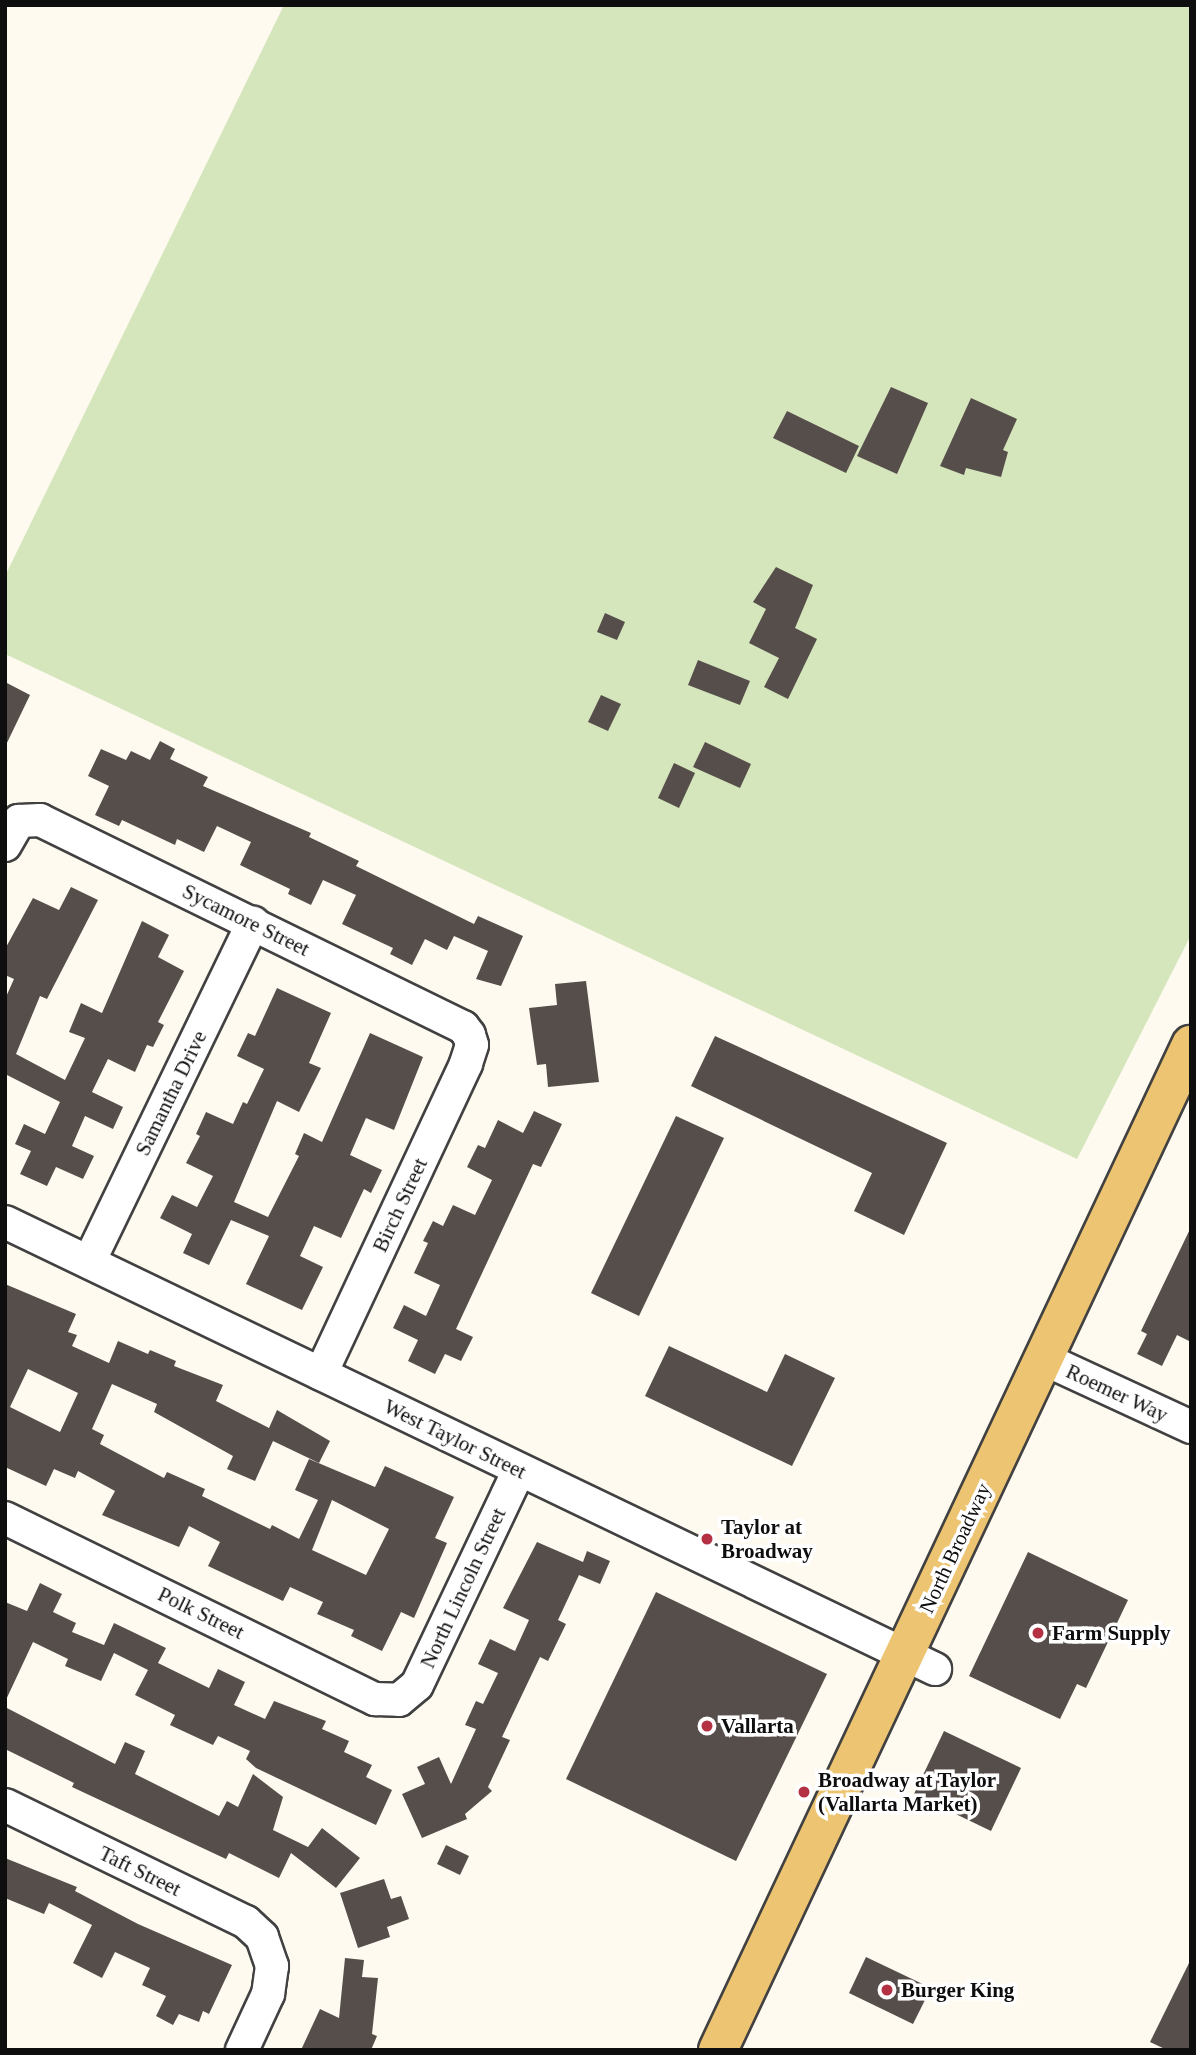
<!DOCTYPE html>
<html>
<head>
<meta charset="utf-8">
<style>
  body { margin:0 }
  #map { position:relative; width:1196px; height:2055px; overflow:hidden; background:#fefaf0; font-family:Georgia,serif }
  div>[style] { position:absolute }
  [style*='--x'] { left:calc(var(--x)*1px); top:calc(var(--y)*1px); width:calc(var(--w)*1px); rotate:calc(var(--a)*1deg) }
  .green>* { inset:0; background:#d6e6bc }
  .building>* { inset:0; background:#564e4b }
  .roads { filter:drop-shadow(2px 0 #414141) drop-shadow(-2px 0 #414141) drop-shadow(0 2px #414141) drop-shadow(0 -2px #414141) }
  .minor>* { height:32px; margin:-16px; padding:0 16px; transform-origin:16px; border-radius:16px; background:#fff }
  .major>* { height:38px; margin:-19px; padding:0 19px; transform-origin:19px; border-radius:19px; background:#edc471 }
  .dots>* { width:19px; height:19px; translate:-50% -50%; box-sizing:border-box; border:4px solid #fff; border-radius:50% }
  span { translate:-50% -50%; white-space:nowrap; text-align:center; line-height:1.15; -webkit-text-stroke:7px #fff; paint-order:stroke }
  .street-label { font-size:21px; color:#0e0e0e }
  .poi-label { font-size:21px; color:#0e0e0e; font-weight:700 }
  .left { translate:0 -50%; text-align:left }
  .frame { position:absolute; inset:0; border:7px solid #0e0e0e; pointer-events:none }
</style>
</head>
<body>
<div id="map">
  <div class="green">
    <div style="clip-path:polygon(284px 5px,1191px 5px,1191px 935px,1077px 1159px,5px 654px,5px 576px)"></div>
  </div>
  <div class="building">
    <div style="clip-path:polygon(891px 387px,928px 403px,897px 474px,857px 456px)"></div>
    <div style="clip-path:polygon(971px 398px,1017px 419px,1003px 450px,1008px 452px,1001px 477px,966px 468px,964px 475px,940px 466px)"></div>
    <div style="clip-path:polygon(787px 411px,859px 446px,846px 473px,773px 438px)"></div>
    <div style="clip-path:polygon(776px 567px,813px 585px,795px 628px,817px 639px,788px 699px,764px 687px,779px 658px,749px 643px,766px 609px,753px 602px)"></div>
    <div style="clip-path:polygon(605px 613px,625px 622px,617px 640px,597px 632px)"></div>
    <div style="clip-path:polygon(698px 660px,750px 681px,740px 705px,688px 685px)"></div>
    <div style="clip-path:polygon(5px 682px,30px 695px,5px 747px)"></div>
    <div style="clip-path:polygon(601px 695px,621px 704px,608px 731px,588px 722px)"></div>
    <div style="clip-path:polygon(160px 741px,175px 749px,170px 759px,208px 777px,203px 786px,311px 833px,309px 837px,359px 861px,356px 866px,474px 924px,478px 916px,523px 936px,501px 986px,476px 979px,488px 951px,454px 936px,447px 950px,425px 939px,412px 965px,390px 954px,393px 948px,342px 924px,356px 895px,323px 880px,311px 905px,288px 894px,290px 889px,240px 865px,251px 842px,217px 826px,204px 852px,177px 839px,175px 845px,122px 820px,119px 826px,95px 815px,109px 786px,88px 776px,101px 749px,126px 760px,131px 751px,150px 760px)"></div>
    <div style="clip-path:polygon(705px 742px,751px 764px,740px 788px,693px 767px)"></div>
    <div style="clip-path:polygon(674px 763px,695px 773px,679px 808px,658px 798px)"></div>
    <div style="clip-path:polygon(71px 887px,98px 900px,47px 999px,40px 996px,16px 1054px,65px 1080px,85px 1038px,69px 1032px,81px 1003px,102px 1013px,142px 921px,169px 935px,158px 957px,184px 971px,158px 1022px,164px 1025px,153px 1047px,147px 1045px,135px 1072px,108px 1059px,92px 1092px,123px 1107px,113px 1129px,85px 1116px,72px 1146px,94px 1156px,83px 1179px,56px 1167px,47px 1186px,20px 1174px,31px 1151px,15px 1144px,24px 1124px,45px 1134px,60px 1102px,7px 1075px,5px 1079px,5px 999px,14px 979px,5px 975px,5px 949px,33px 898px,59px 910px)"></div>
    <div style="clip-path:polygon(586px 981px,599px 1082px,548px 1087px,546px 1064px,537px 1065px,529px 1008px,557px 1005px,555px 984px)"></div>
    <div style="clip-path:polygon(277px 988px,331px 1013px,309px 1063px,321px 1068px,299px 1112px,277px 1101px,234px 1202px,268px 1217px,299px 1156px,295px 1154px,304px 1133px,322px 1142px,370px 1033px,423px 1057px,394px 1130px,366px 1118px,350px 1155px,382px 1170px,371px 1193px,364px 1189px,341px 1238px,314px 1226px,300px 1256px,323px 1267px,302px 1310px,246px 1284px,269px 1236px,231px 1220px,209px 1265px,183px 1253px,192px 1234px,160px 1218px,172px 1195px,197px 1207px,213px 1176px,186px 1163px,200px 1136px,196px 1134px,206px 1112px,233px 1124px,243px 1102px,247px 1104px,264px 1069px,237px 1056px,248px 1033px,255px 1036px)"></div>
    <div style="clip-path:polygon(715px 1036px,947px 1143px,904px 1235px,854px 1211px,872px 1173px,691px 1086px)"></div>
    <div style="clip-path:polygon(534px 1111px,562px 1124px,541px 1167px,533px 1164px,456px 1329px,473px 1337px,461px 1361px,445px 1354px,435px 1374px,408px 1361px,418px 1340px,393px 1328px,404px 1305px,426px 1316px,440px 1285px,414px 1273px,428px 1243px,423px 1241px,433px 1221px,443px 1226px,453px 1205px,475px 1215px,492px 1180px,467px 1167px,478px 1145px,485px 1148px,498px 1120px,523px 1133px)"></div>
    <div style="clip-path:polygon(676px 1116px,724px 1138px,639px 1316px,591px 1293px)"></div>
    <div style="clip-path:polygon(1191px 1227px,1191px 1342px,1177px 1335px,1162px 1366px,1137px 1354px,1147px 1334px,1141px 1331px)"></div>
    <div style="clip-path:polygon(evenodd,5px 1284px,76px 1314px,68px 1332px,77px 1335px,72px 1346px,109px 1363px,118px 1341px,148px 1354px,150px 1350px,176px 1361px,174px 1366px,223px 1385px,216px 1401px,269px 1428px,277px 1410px,330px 1441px,319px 1463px,273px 1441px,255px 1481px,227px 1469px,233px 1456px,154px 1412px,157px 1404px,112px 1384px,92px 1429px,104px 1435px,100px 1444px,164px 1478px,167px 1472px,205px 1489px,202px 1496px,270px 1529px,272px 1525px,299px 1539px,318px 1500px,295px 1490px,309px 1459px,375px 1487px,385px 1466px,454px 1497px,435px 1538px,447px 1543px,414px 1618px,401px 1612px,382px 1651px,351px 1636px,354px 1630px,317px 1614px,323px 1602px,290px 1587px,283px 1601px,208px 1566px,220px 1542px,189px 1526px,179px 1547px,102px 1515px,115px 1491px,78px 1471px,75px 1478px,54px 1469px,46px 1486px,5px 1467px,5px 1284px,28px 1369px,78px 1393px,60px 1432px,10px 1407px,28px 1369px,5px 1284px,332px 1500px,389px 1529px,366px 1575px,312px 1550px,332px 1500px)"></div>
    <div style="clip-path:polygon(669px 1346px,767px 1392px,785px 1354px,835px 1378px,792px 1466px,645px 1396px)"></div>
    <div style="clip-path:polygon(537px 1542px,583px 1562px,587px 1551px,610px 1561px,600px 1584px,579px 1575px,558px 1620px,566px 1624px,548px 1661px,540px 1657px,502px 1737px,510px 1740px,488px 1787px,492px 1791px,465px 1814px,467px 1819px,422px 1838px,402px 1794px,425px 1784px,417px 1767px,439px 1757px,451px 1784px,476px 1729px,465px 1725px,476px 1701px,483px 1704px,498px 1673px,478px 1664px,490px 1639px,515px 1651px,529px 1620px,503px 1608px)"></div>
    <div style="clip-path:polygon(1028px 1552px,1128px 1600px,1086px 1688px,1077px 1684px,1060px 1719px,969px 1676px)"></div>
    <div style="clip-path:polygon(40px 1583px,62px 1594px,53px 1612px,76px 1623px,72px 1632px,104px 1645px,114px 1623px,166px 1648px,158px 1663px,209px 1688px,218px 1669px,245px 1682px,234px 1705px,265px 1719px,274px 1701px,326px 1721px,322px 1729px,349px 1741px,344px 1752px,372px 1765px,366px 1777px,392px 1790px,376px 1825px,256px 1768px,246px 1759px,250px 1751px,218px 1736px,213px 1745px,170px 1725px,175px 1715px,135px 1695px,148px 1670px,114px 1653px,101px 1681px,65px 1666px,68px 1659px,33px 1642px,5px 1702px,5px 1602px,27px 1611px)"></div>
    <div style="clip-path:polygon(656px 1592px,827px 1674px,736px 1861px,566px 1779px)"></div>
    <div style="clip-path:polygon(5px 1707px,115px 1764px,125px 1742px,145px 1751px,135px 1774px,219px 1816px,227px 1801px,238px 1807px,253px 1774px,283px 1797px,273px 1830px,308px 1847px,322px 1828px,360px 1858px,336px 1888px,291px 1853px,279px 1878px,229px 1853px,226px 1859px,72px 1787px,74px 1783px,5px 1749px)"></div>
    <div style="clip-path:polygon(944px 1731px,1021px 1768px,991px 1831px,914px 1794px)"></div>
    <div style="clip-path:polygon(446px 1845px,469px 1856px,460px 1875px,437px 1864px)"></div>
    <div style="clip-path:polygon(5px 1858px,77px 1887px,75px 1891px,138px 1924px,232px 1965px,209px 2014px,203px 2011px,199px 2022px,179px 2014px,173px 2025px,156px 2016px,166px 1996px,142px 1985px,150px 1968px,115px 1952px,102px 1978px,73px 1963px,92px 1925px,49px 1903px,44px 1914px,5px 1898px)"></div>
    <div style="clip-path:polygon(384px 1879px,391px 1899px,401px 1896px,409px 1919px,387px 1927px,390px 1937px,358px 1948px,340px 1893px)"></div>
    <div style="clip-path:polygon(866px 1957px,931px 1988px,913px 2024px,849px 1993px)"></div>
    <div style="clip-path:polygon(345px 1958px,364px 1960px,362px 1977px,378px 1978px,372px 2034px,377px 2036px,371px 2050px,301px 2050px,320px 2009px,339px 2018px)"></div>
    <div style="clip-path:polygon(1191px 1959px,1191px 2050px,1167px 2050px,1150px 2042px)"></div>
  </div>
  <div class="roads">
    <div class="minor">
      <div style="--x:5;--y:845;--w:28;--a:-60"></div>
      <div style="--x:19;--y:821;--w:21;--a:-3"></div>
      <div style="--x:40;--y:820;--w:471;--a:26.1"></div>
      <div style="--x:463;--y:1027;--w:10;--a:53"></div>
      <div style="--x:469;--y:1035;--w:10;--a:73"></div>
      <div style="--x:472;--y:1045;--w:20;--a:108"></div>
      <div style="--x:466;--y:1064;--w:342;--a:115.1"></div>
      <div style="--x:5;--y:1222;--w:1032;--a:25.67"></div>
      <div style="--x:89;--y:1262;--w:377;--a:-64.2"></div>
      <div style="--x:1044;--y:1359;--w:162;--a:24.8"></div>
      <div style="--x:5;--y:1518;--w:412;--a:26.1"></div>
      <div style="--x:375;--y:1699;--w:24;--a:2"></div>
      <div style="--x:399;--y:1700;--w:23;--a:-40"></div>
      <div style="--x:417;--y:1685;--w:238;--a:-64.6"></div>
      <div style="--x:5;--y:1805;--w:268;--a:25.9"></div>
      <div style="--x:246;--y:1922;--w:22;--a:43"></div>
      <div style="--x:262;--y:1937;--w:31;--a:71"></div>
      <div style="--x:272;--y:1966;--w:28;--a:98"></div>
      <div style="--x:268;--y:1994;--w:62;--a:114.9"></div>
    </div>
    <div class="major">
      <div style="--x:718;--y:2050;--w:1111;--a:-64.8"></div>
    </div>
  </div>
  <div class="dots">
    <div style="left:707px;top:1539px;background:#b33143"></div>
    <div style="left:1038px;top:1633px;background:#b33143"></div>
    <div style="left:707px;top:1726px;background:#b33143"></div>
    <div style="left:804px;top:1792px;background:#b33143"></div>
    <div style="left:887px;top:1990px;background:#b33143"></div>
  </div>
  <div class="street-label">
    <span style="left:246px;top:920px;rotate:26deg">Sycamore Street</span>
    <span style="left:171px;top:1093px;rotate:-64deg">Samantha Drive</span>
    <span style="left:400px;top:1205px;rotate:-65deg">Birch Street</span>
    <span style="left:1117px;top:1393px;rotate:25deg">Roemer Way</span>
    <span style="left:455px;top:1439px;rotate:26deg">West Taylor Street</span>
    <span style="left:955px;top:1548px;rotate:-65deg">North Broadway</span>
    <span style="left:463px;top:1588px;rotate:-65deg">North Lincoln Street</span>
    <span style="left:201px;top:1613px;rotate:26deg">Polk Street</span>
    <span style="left:140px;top:1871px;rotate:26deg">Taft Street</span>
  </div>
  <div class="poi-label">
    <span class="left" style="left:721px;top:1539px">Taylor at<br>Broadway</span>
    <span class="left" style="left:1052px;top:1633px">Farm Supply</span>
    <span class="left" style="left:721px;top:1726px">Vallarta</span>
    <span class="left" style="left:818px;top:1792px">Broadway at Taylor<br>(Vallarta Market)</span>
    <span class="left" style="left:901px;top:1990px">Burger King</span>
  </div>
  <div class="frame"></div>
</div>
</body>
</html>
